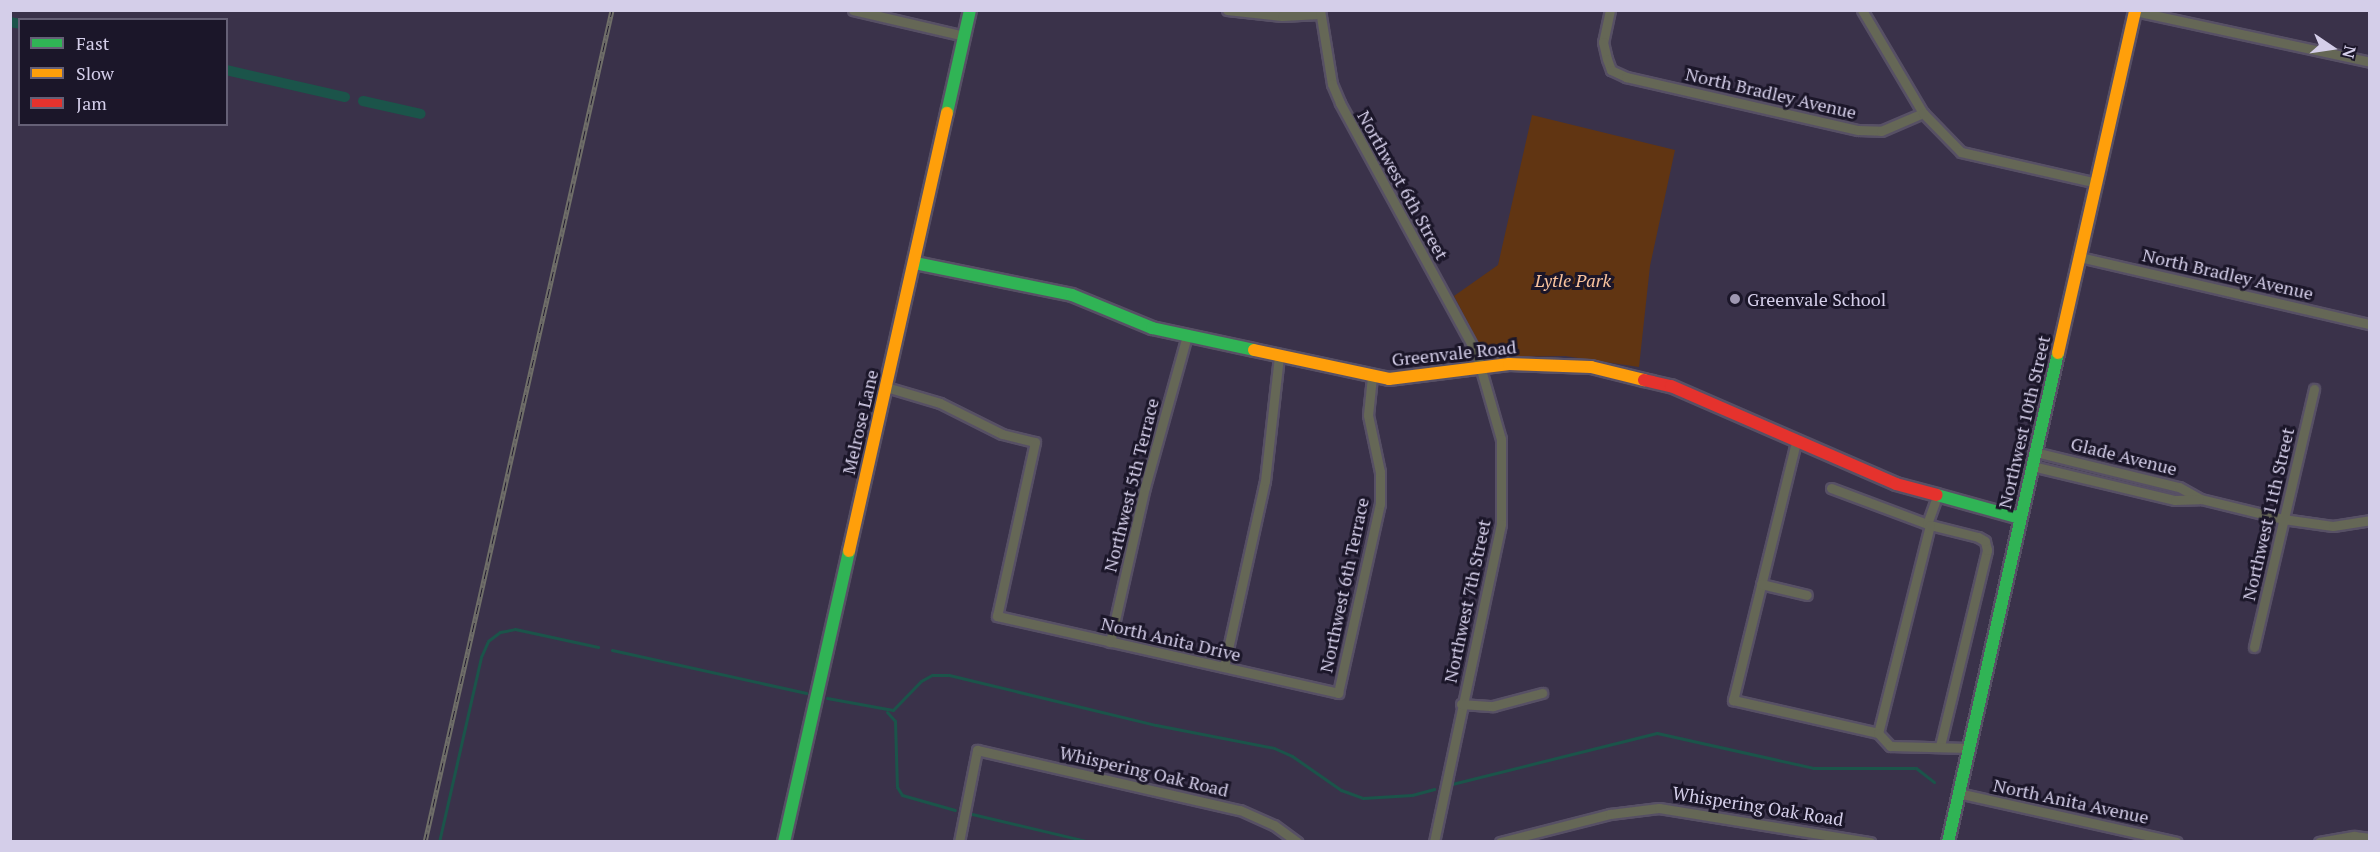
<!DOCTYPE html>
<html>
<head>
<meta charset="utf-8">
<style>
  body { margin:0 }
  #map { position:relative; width:2380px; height:852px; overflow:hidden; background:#3a324a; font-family:"PT Serif",serif }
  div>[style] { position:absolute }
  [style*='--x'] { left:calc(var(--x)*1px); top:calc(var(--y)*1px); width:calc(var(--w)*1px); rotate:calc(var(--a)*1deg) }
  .green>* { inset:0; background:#613512 }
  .stream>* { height:3px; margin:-1.5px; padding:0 1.5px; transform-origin:1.5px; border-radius:1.5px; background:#1b544a }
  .canal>* { height:10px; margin:-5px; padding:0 5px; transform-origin:5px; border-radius:5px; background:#1b544a }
  .roads { filter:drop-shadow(2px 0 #575065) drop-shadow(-2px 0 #575065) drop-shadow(0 2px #575065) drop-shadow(0 -2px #575065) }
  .street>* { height:9px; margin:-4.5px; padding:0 4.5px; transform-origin:4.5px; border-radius:4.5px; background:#656756 }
  .fast>* { height:12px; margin:-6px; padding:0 6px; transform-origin:6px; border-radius:6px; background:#30b455 }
  .slow>* { height:12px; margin:-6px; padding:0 6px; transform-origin:6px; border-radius:6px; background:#ff9f0a }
  .jam>* { height:12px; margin:-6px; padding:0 6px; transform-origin:6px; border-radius:6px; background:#e5322d }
  .rail>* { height:5px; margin-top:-2.5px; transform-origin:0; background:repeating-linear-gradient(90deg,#1b1629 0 9px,#706f69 0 18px); box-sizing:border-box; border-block:2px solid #706f69 }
  .dots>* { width:16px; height:16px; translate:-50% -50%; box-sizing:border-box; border:3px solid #1b1629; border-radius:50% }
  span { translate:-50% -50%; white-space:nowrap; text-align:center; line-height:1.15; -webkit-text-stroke:6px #1b1629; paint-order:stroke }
  .street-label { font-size:18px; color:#d4cee9 }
  .park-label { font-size:18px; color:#f8c29d; font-style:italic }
  .poi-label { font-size:18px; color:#d4cee9 }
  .left { translate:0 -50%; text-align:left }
  .frame { position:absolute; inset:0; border:12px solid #d4cee9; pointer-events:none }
  .legend { position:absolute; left:18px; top:18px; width:210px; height:108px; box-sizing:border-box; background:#1b1629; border:2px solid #656076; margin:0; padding:8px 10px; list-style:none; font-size:18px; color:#d4cee9 }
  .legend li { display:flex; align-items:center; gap:12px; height:30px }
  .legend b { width:30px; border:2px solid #656076 }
  .north { position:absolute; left:2302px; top:18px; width:60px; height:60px; -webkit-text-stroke:4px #1b1629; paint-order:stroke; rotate:103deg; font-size:16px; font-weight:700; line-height:24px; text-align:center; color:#d4cee9 }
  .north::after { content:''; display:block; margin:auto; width:21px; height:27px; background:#d4cee9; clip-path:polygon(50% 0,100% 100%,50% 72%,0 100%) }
</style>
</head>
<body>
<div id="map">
  <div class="green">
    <div style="clip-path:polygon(1532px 115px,1675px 150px,1650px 266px,1639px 367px,1565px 356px,1486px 357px,1454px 296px,1498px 265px)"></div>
  </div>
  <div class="stream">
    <div style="--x:612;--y:650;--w:199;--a:12.5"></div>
    <div style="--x:827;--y:698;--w:67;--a:10.3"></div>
    <div style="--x:893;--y:710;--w:40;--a:-46"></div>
    <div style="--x:921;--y:681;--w:13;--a:-29"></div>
    <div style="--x:932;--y:675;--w:17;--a:0"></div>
    <div style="--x:949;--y:675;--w:213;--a:13.6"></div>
    <div style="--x:1156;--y:725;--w:120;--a:11"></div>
    <div style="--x:1274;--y:748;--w:20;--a:24"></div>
    <div style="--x:1292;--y:756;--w:60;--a:34.8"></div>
    <div style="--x:1341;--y:790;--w:23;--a:20"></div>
    <div style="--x:1363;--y:798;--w:49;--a:-3.5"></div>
    <div style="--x:1412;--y:795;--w:23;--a:-15"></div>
    <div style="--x:887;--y:712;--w:12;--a:48"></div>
    <div style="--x:895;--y:721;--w:66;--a:88.3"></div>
    <div style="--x:897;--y:787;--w:9;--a:58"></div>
    <div style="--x:902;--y:795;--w:55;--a:15.8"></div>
    <div style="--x:1452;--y:784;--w:211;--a:-14"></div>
    <div style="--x:1657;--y:733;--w:160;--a:12.6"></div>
    <div style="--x:1813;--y:768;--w:103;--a:0"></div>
    <div style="--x:1916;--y:768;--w:23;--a:38"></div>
    <div style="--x:972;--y:814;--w:121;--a:13.3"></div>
    <div style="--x:439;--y:842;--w:190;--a:-77.2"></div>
    <div style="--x:481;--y:657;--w:17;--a:-66"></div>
    <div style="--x:488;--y:641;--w:15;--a:-37"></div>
    <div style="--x:500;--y:632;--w:15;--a:-11"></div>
    <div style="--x:515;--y:629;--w:85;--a:12.2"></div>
  </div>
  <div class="canal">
    <div style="--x:10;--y:22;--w:10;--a:11"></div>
    <div style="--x:226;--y:70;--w:122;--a:12.8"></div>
    <div style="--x:363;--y:101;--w:59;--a:12.6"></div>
  </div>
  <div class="roads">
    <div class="street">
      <div style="--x:853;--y:10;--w:115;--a:13.1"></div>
      <div style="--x:1227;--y:10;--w:55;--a:6.2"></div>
      <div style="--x:1282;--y:16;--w:38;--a:-3"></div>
      <div style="--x:1320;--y:10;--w:75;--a:80.8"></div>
      <div style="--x:1332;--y:84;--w:21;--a:67"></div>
      <div style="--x:1340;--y:103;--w:284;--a:61.4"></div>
      <div style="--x:1476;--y:352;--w:91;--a:74"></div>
      <div style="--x:1501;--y:439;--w:85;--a:90"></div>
      <div style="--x:1501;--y:524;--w:325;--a:101.9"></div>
      <div style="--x:1610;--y:10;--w:33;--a:102"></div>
      <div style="--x:1603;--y:42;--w:17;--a:77"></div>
      <div style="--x:1607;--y:59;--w:12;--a:70"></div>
      <div style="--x:1611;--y:70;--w:17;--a:25"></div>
      <div style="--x:1626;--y:77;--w:238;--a:12.9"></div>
      <div style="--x:1858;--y:130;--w:23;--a:2"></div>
      <div style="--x:1881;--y:131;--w:46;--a:-23.2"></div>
      <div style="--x:1862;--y:10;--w:120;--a:59.4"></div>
      <div style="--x:1923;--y:113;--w:54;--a:45.7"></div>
      <div style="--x:1961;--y:152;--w:139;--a:12.8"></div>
      <div style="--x:2135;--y:11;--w:240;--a:12.2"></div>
      <div style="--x:2079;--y:257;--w:299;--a:13"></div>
      <div style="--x:886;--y:387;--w:56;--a:16.5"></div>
      <div style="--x:940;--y:403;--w:69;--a:26.6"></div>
      <div style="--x:1002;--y:434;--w:34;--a:14"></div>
      <div style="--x:1035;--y:442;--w:178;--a:102.3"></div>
      <div style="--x:997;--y:616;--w:350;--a:12.7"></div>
      <div style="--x:1338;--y:693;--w:194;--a:-77.5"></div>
      <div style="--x:1380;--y:504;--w:32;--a:-90"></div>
      <div style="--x:1380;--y:472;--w:58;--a:-101.9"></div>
      <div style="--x:1368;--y:415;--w:39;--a:-84"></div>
      <div style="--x:1796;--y:442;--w:266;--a:103.7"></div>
      <div style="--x:1733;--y:700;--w:149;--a:12.8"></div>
      <div style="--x:2035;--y:452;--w:148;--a:13.7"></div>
      <div style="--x:2179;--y:487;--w:25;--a:29"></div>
      <div style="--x:2201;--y:499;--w:84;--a:13.7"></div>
      <div style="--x:2283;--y:519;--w:50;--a:8"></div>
      <div style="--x:2333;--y:526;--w:37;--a:-9"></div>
      <div style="--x:2032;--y:466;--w:147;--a:13.4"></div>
      <div style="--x:2175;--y:500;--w:24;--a:-2"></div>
      <div style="--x:1831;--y:488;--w:106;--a:20.5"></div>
      <div style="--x:1927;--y:524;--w:29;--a:-70"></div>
      <div style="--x:1761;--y:584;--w:47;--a:13.4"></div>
      <div style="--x:1110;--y:642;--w:159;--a:-77.3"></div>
      <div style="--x:1145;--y:487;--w:157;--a:-74.5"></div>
      <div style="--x:2254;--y:647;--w:265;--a:-76.9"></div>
      <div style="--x:1224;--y:667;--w:190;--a:-77.6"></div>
      <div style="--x:1265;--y:481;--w:126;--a:-83.6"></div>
      <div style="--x:1461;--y:704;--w:32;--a:4"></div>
      <div style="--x:1493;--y:706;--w:51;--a:-14.9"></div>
      <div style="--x:1940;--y:746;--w:202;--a:-76.5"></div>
      <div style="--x:1987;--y:550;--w:9;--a:-103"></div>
      <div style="--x:1985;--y:541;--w:8;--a:-150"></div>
      <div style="--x:1978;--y:537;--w:49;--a:-166"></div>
      <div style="--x:1930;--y:525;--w:214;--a:104"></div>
      <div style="--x:1878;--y:733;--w:18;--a:47"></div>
      <div style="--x:1890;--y:746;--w:78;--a:1.5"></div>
      <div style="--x:1958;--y:793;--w:224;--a:12.6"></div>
      <div style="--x:959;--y:842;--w:94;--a:-78.9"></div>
      <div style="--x:977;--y:750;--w:270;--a:12.9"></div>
      <div style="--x:1240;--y:810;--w:37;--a:24"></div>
      <div style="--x:1274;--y:825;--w:29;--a:36"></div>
      <div style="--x:1500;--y:842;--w:114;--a:-14.3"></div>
      <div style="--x:1610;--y:814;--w:49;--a:-7"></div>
      <div style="--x:1659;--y:808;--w:214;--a:9.2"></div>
      <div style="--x:2319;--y:842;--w:36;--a:-10"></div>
      <div style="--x:2354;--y:836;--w:16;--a:7"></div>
    </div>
    <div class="fast">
      <div style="--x:947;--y:113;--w:106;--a:-77.4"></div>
      <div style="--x:915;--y:263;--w:160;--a:11.5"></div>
      <div style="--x:1072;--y:295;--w:87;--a:22.4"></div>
      <div style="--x:1152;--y:328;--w:104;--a:12.2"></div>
      <div style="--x:1937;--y:495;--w:86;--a:15.5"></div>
      <div style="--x:784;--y:842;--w:298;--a:-77.4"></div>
      <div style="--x:1948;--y:842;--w:501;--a:-77.32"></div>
    </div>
    <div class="slow">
      <div style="--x:1254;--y:350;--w:138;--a:12.1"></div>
      <div style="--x:1389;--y:379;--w:121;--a:-7.1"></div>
      <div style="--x:1509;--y:364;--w:82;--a:2.1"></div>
      <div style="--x:1591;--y:367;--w:55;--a:13.8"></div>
      <div style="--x:2058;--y:353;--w:352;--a:-77.3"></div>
      <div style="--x:849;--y:551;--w:449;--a:-77.4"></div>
    </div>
    <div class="jam">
      <div style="--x:1644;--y:380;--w:28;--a:13"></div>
      <div style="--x:1671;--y:386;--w:245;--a:23.5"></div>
      <div style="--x:1896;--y:484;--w:42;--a:15"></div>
    </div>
  </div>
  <div class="rail">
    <div style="--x:425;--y:842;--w:853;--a:-77.33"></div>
  </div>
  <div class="dots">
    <div style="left:1735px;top:299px;background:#9e97b1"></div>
  </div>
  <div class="street-label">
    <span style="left:1771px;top:93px;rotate:13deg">North Bradley Avenue</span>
    <span style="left:1403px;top:185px;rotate:61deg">Northwest 6th Street</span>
    <span style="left:2228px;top:274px;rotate:13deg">North Bradley Avenue</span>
    <span style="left:1454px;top:353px;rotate:-6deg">Greenvale Road</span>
    <span style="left:860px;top:422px;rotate:-77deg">Melrose Lane</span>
    <span style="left:2024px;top:422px;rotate:-77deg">Northwest 10th Street</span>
    <span style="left:2124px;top:456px;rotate:14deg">Glade Avenue</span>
    <span style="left:1131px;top:485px;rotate:-76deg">Northwest 5th Terrace</span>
    <span style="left:2268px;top:514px;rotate:-77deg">Northwest 11th Street</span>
    <span style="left:1344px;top:585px;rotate:-78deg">Northwest 6th Terrace</span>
    <span style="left:1467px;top:601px;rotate:-78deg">Northwest 7th Street</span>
    <span style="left:1171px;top:639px;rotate:13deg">North Anita Drive</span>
    <span style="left:1144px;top:771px;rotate:13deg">Whispering Oak Road</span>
    <span style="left:2071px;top:801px;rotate:12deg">North Anita Avenue</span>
    <span style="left:1758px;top:806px;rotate:9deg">Whispering Oak Road</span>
  </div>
  <div class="park-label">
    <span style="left:1573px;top:280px">Lytle Park</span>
  </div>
  <div class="poi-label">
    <span class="left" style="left:1747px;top:299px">Greenvale School</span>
  </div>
  <div class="frame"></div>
  <ul class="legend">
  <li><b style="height:8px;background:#30b455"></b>Fast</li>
  <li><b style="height:8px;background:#ff9f0a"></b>Slow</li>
  <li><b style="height:8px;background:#e5322d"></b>Jam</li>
  </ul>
  <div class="north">N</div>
</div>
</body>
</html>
